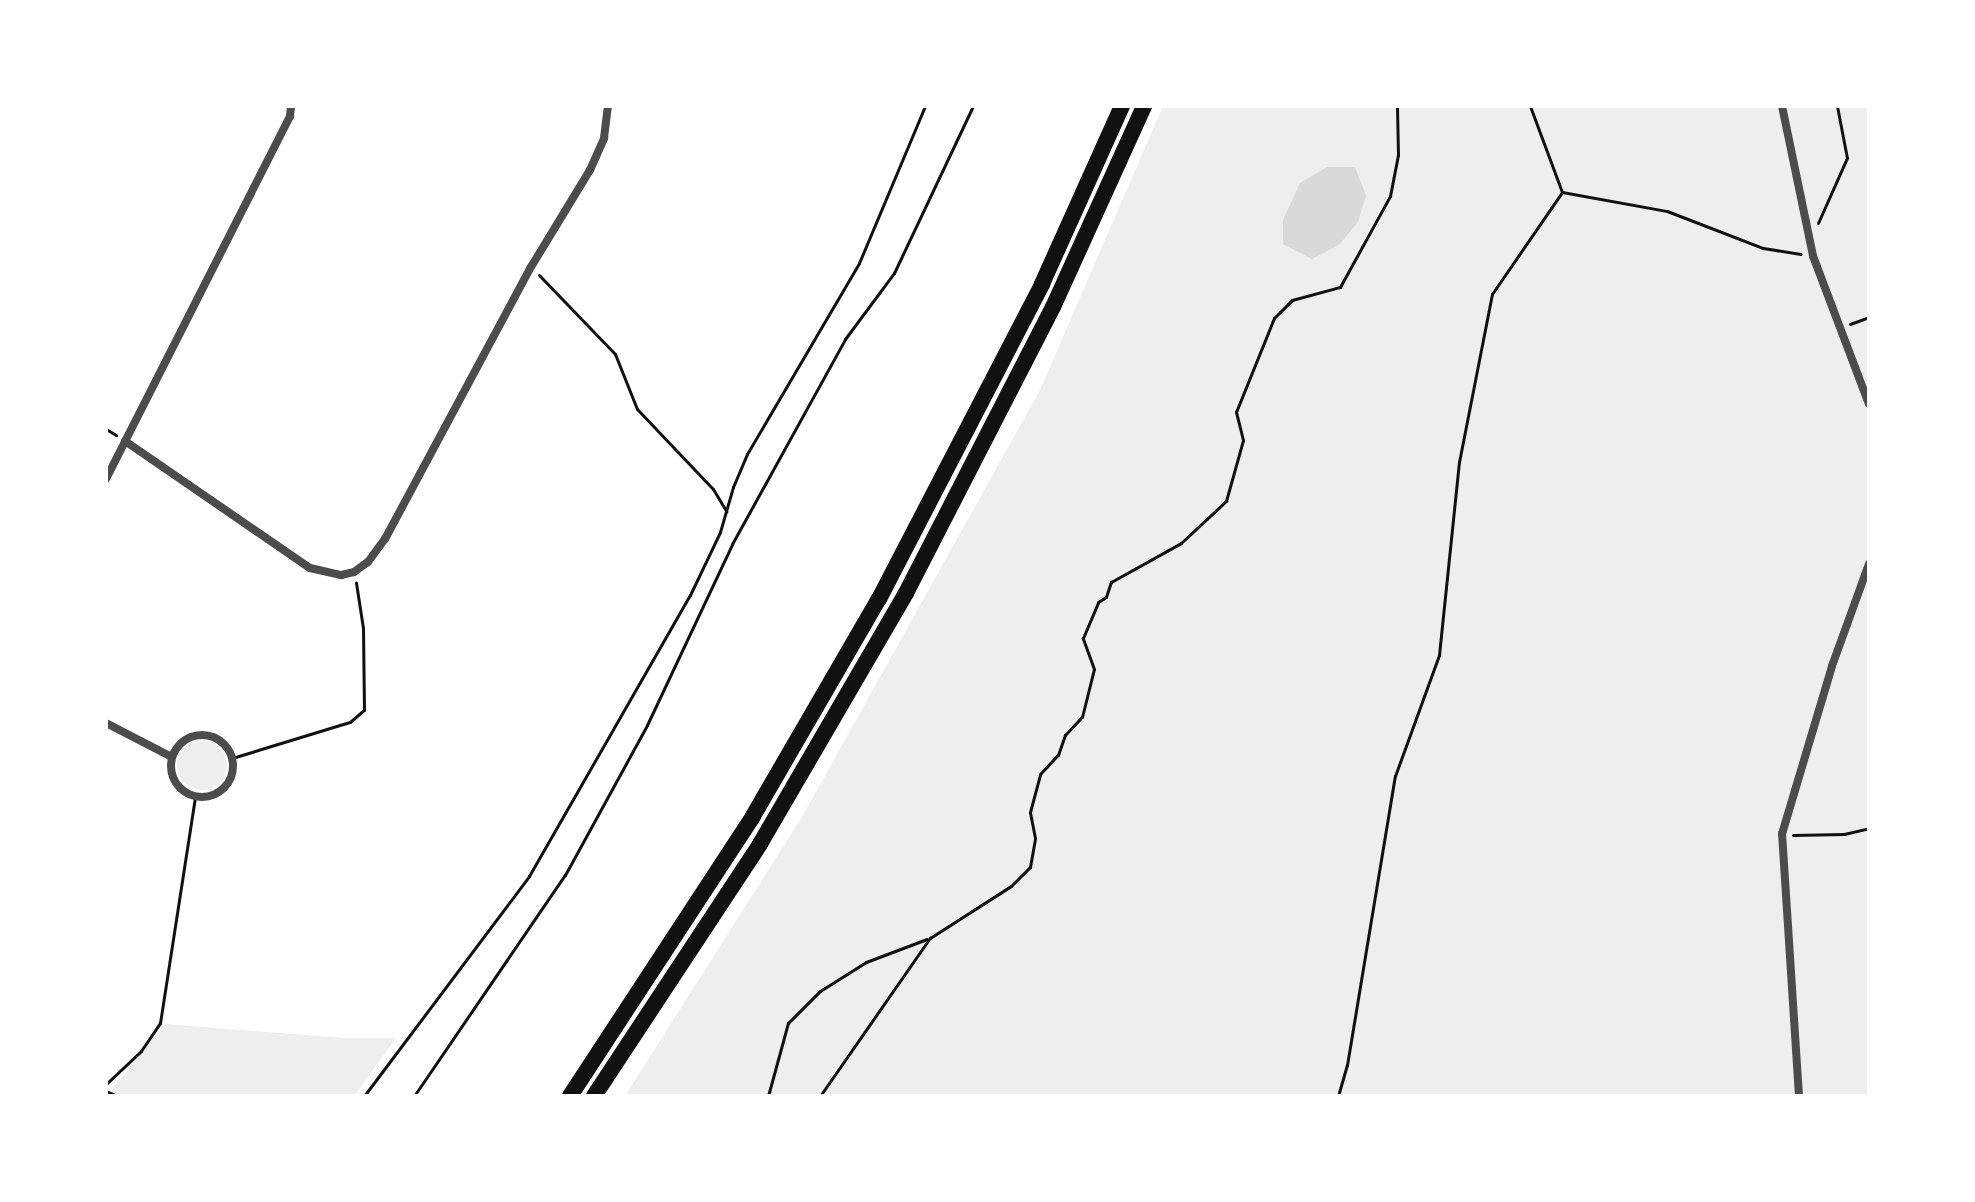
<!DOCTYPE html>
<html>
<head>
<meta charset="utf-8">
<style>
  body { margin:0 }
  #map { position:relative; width:1975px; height:1202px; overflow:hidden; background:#fff; font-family:"Alegreya Sans",sans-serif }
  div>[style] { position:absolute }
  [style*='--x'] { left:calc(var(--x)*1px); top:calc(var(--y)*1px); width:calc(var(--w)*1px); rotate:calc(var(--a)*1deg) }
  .green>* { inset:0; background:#eee }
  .round { border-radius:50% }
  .water>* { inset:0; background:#d9d9d9 }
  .path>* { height:3px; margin:-1.5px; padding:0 1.5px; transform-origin:1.5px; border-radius:1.5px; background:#111 }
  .minor>* { height:8px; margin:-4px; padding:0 4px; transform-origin:4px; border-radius:4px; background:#4c4c4c }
  .minor>.ring { margin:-4px; padding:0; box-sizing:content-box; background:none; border:8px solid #4c4c4c; border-radius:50% }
  .motorway>* { height:16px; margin:-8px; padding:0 8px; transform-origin:8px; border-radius:8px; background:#111 }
  span { translate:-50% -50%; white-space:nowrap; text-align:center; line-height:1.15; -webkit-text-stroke:7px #fff; paint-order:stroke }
  .frame { position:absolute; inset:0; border:108px solid #fff; pointer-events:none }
</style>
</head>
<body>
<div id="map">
  <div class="green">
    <div style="clip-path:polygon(1163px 106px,1869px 106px,1869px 1096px,625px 1096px,802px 817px,1040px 390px)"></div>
    <div class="round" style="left:177px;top:740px;width:50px;height:50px"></div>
    <div style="clip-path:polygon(165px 1024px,343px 1038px,396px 1038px,354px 1096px,107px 1096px)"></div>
  </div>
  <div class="water">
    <div style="clip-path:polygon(1327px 167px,1355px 167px,1366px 196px,1358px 222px,1340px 244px,1312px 259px,1283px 244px,1283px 220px,1300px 183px)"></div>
  </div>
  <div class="path">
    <div style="--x:1530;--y:106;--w:92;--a:69.6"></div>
    <div style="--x:1562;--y:192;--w:107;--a:10.3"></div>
    <div style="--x:1667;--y:211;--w:103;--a:21.1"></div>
    <div style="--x:1763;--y:248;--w:38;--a:9"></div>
    <div style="--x:1818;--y:223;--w:71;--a:-66"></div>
    <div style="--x:1847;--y:158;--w:53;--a:-100.9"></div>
    <div style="--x:539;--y:275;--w:110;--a:46.1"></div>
    <div style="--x:615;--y:354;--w:59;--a:68.2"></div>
    <div style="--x:637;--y:409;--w:110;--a:46.5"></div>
    <div style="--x:713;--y:489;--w:26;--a:59"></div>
    <div style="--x:1850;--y:324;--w:20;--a:-20"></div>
    <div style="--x:106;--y:429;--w:12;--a:31"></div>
    <div style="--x:232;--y:758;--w:123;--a:-17"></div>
    <div style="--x:350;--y:722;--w:18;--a:-41"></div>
    <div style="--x:364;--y:710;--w:82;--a:-90.7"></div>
    <div style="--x:363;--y:628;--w:46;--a:-98.8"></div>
    <div style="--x:1793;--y:835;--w:51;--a:-1.1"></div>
    <div style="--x:1844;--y:834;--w:26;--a:-13"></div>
    <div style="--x:106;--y:1084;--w:48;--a:-43.3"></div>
    <div style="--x:141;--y:1051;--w:34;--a:-56"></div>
    <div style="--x:160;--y:1023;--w:230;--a:-81.2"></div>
    <div style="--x:106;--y:1091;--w:12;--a:24"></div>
    <div style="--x:364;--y:1096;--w:275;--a:-53.1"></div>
    <div style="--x:529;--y:876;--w:324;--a:-60.2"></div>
    <div style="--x:690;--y:595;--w:70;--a:-64.5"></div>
    <div style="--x:720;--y:532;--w:47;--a:-73.9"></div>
    <div style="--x:733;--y:487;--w:36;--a:-67"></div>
    <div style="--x:747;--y:454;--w:221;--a:-59.6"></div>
    <div style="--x:859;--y:263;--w:170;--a:-67.2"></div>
    <div style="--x:414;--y:1096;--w:268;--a:-55.7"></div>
    <div style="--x:565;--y:875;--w:171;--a:-61.3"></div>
    <div style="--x:647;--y:725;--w:200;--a:-64.8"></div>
    <div style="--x:732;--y:544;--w:234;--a:-61.1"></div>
    <div style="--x:845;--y:339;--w:82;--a:-53.4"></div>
    <div style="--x:894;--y:273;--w:185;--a:-64.7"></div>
    <div style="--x:768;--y:1096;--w:76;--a:-74.7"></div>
    <div style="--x:788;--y:1023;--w:45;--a:-45"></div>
    <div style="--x:820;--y:991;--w:54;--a:-32.2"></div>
    <div style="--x:866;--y:962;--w:65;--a:-20.7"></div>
    <div style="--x:820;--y:1096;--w:193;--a:-55.2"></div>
    <div style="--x:930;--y:938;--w:96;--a:-32.7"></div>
    <div style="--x:1011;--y:886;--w:27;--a:-45"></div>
    <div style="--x:1030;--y:867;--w:29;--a:-80"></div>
    <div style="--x:1035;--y:838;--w:26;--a:-101"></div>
    <div style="--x:1030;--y:812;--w:39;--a:-75"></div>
    <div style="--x:1040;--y:774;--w:26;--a:-47"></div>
    <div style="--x:1058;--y:755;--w:21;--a:-71"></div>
    <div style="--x:1065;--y:735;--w:25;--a:-47"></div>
    <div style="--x:1082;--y:717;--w:49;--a:-76"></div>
    <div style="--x:1094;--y:669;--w:33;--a:-110"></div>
    <div style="--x:1083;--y:638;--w:39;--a:-67"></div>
    <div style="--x:1098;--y:602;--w:9;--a:-32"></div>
    <div style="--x:1106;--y:597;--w:16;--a:-72"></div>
    <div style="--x:1111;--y:582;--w:80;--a:-29.1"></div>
    <div style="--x:1181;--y:543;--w:62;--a:-43"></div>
    <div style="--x:1226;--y:501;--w:63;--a:-74.4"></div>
    <div style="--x:1243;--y:440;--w:29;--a:-104"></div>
    <div style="--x:1236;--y:412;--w:101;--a:-68"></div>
    <div style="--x:1274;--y:318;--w:25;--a:-45"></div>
    <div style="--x:1292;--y:300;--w:50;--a:-15.2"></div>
    <div style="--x:1340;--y:287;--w:104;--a:-61.2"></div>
    <div style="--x:1390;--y:196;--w:42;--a:-79"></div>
    <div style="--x:1398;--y:155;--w:49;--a:-91.2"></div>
    <div style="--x:1338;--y:1096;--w:32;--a:-74"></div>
    <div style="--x:1347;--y:1065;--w:293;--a:-80.6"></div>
    <div style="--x:1395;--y:776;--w:129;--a:-70"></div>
    <div style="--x:1439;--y:655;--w:194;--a:-84.1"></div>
    <div style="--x:1459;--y:462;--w:171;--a:-78.9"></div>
    <div style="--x:1492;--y:294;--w:124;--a:-55.5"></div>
  </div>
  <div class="minor">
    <div style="--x:1782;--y:106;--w:153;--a:78.3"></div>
    <div style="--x:1813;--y:256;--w:158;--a:69.3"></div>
    <div style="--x:125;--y:441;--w:224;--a:34.5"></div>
    <div style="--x:310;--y:568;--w:32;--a:13"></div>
    <div style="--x:341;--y:575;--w:13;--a:-13"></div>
    <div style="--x:354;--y:572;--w:17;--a:-36"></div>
    <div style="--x:368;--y:562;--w:29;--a:-54"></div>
    <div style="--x:385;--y:539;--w:309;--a:-61.8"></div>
    <div style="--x:531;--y:267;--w:114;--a:-58.7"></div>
    <div style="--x:590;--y:170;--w:35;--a:-66"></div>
    <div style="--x:604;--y:138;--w:32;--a:-83"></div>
    <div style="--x:106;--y:479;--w:407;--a:-63.1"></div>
    <div style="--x:290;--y:116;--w:10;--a:-84"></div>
    <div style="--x:106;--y:723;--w:74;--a:27.3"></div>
    <div class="ring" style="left:171px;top:735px;width:54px;height:54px"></div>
    <div style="--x:1799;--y:1096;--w:263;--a:-93.7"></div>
    <div style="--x:1782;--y:834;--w:175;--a:-73.4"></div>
    <div style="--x:1832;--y:666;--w:109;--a:-70.1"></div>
  </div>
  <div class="motorway">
    <div style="--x:570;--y:1096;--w:334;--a:-56.8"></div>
    <div style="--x:753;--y:816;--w:251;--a:-59.9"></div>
    <div style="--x:879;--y:599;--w:355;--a:-62.6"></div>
    <div style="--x:1042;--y:284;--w:195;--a:-65.8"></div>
    <div style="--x:594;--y:1096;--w:302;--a:-56.6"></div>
    <div style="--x:760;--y:844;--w:290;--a:-59.8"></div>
    <div style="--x:906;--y:593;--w:322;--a:-62.8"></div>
    <div style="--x:1053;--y:307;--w:221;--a:-65.6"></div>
  </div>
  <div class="frame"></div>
</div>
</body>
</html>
